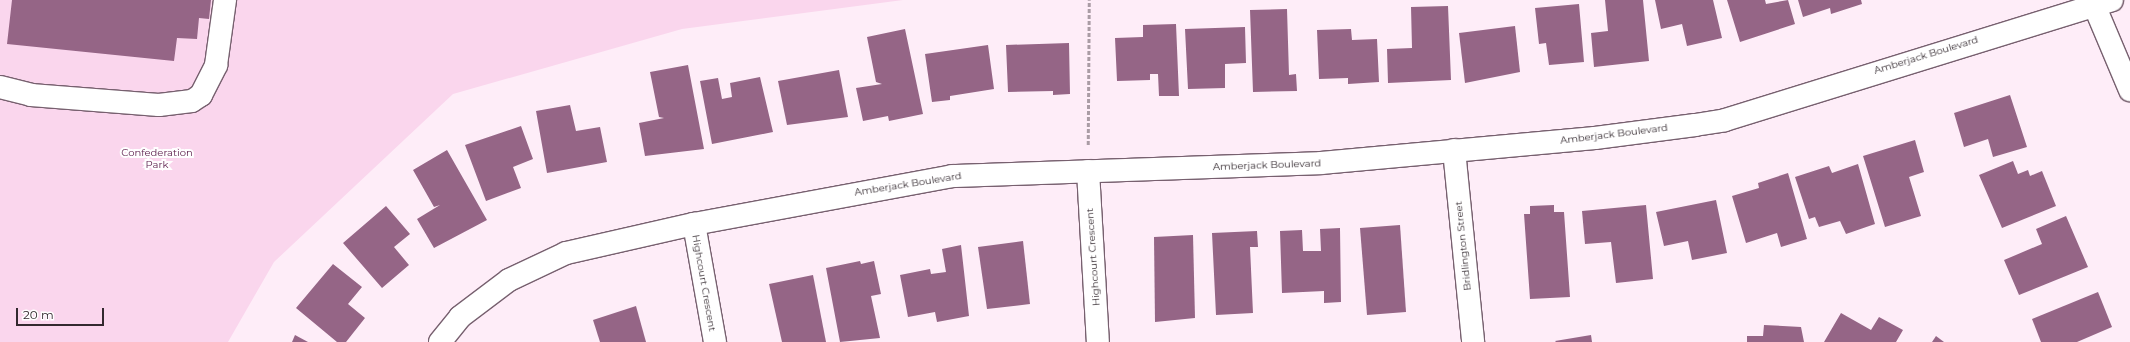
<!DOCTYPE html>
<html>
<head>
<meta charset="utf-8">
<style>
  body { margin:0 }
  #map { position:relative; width:2130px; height:342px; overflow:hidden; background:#feedf8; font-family:Montserrat,sans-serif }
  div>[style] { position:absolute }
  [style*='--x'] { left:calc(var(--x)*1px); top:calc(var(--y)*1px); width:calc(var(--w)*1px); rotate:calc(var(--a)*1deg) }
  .green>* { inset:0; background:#fad6ed }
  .building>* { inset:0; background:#956586 }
  .path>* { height:2.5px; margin-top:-1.25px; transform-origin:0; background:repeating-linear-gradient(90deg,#aa9ca5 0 4px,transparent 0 6px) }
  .roads { filter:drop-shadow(1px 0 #77606f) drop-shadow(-1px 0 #77606f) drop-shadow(0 1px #77606f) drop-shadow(0 -1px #77606f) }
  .minor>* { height:22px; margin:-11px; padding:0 11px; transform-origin:11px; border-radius:11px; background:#fff }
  span { translate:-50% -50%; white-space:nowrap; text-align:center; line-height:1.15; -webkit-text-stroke:4px #fff; paint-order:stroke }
  .street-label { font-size:10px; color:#33292f }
  .park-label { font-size:10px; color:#5e214e }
  .scale { position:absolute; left:16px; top:308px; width:88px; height:18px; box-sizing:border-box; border:2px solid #33292f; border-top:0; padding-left:5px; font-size:12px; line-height:14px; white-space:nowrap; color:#33292f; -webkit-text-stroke:3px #fff; paint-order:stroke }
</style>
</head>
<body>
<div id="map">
  <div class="green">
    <div style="clip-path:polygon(0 0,903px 0,682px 29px,453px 94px,274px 262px,228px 342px,0 342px)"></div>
  </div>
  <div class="building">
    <div style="clip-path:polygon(12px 0,211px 0,209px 19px,199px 18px,197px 39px,177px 38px,174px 61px,7px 44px)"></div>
    <div style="clip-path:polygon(1605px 0,1643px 0,1649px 61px,1594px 67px,1591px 33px,1608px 31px)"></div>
    <div style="clip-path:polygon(1655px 0,1713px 0,1722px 38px,1687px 46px,1682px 24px,1661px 29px)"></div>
    <div style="clip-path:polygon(1727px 0,1765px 0,1766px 4px,1788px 0,1795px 24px,1740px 42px)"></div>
    <div style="clip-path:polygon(1798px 0,1861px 0,1862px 4px,1831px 14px,1830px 8px,1803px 17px)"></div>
    <div style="clip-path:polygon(1579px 4px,1584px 62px,1549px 65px,1546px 43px,1539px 44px,1535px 8px)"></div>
    <div style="clip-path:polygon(1448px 6px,1451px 80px,1388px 83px,1387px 49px,1412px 48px,1411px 7px)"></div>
    <div style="clip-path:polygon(1287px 9px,1289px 75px,1296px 74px,1297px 91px,1253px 92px,1250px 10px)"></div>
    <div style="clip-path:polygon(1176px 24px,1179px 96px,1159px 96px,1158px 74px,1150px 74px,1150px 80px,1117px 81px,1115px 38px,1143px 37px,1143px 25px)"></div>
    <div style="clip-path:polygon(1515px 26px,1520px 72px,1465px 83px,1459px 33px)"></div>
    <div style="clip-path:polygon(1245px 27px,1246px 63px,1225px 64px,1225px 88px,1188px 89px,1185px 29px)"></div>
    <div style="clip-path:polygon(905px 29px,923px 114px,889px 121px,888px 116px,863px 121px,856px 88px,882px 84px,876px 82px,867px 37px)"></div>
    <div style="clip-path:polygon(1351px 29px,1352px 40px,1377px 39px,1379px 82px,1348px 84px,1348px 78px,1319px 79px,1317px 30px)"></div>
    <div style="clip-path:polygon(1069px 43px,1070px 94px,1053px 95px,1053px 91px,1008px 92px,1006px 45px)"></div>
    <div style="clip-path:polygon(988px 45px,994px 89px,950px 96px,950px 100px,932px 102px,925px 54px)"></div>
    <div style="clip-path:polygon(688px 65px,704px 149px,645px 156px,639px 123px,664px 118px,659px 117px,650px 72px)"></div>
    <div style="clip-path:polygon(839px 70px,848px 117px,787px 125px,778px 81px)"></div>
    <div style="clip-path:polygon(760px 77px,773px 132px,712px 144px,700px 81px,718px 78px,722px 99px,732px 97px,730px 83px)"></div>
    <div style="clip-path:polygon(2010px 95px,2027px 147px,1993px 157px,1988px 139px,1964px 147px,1954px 113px)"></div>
    <div style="clip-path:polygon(570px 105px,576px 131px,600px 127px,607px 162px,547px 173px,536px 111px)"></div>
    <div style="clip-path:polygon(521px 126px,533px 159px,513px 167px,521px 188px,486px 201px,465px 145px)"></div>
    <div style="clip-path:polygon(1915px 140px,1924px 172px,1909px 177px,1921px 216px,1885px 227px,1863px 156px)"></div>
    <div style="clip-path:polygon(447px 150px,487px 220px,434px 248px,417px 219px,440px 205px,434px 207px,413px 170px)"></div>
    <div style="clip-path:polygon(2013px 161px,2018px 174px,2028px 170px,2030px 176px,2042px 171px,2056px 206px,2002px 228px,1979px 175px)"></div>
    <div style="clip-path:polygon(1858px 164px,1875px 224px,1846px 234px,1840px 221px,1819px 227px,1815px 217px,1809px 219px,1795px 177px,1829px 166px,1832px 173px)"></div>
    <div style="clip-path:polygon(1788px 173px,1807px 239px,1781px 247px,1777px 233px,1746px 243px,1732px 196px,1759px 188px,1758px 183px)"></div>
    <div style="clip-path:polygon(1716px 200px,1727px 253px,1692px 260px,1688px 241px,1664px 246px,1656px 212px)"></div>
    <div style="clip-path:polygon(1554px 205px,1554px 212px,1564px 212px,1570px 297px,1530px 299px,1524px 214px,1530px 214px,1530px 206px)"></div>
    <div style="clip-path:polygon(1646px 205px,1653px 279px,1616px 283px,1611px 242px,1585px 244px,1582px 211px)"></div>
    <div style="clip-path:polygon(386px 206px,410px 234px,394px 247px,409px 265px,382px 288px,343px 243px)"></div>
    <div style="clip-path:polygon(2066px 216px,2088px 267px,2019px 295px,2004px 260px,2042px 244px,2036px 229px)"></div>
    <div style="clip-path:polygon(1400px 225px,1406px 312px,1367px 315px,1360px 228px)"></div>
    <div style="clip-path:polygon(1340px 228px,1341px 302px,1324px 303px,1324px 291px,1282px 293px,1280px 231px,1302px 230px,1303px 251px,1321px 251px,1320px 229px)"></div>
    <div style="clip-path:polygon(1257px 231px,1258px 247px,1250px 247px,1253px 313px,1216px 315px,1212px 233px)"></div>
    <div style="clip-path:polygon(1193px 235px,1195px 318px,1155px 322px,1154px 237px)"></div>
    <div style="clip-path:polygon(1023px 241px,1030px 304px,987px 309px,978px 247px)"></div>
    <div style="clip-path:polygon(961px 245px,969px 316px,937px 322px,935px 312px,908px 317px,900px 275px,930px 269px,931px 274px,946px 272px,942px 249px)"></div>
    <div style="clip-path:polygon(860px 261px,861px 264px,874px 261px,881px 294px,871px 296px,880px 338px,840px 342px,826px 268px)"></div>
    <div style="clip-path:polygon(333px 264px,362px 287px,348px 304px,365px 318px,346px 342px,337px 342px,296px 308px)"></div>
    <div style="clip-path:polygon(813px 275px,826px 342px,782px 342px,769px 284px)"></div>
    <div style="clip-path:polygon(2098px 292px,2112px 327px,2077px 342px,2041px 342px,2032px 319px)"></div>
    <div style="clip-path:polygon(636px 306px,646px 342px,600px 342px,593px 320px)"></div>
    <div style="clip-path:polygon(1841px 313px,1871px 330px,1879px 317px,1903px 330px,1896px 342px,1824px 342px)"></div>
    <div style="clip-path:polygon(1764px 325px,1801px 327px,1804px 342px,1747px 342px,1747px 336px,1763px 336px)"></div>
    <div style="clip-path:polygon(295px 335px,308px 342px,292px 342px)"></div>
    <div style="clip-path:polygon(1591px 335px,1592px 342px,1556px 342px,1555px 341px)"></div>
    <div style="clip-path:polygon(1936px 336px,1944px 342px,1932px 342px)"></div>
  </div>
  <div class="path">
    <div style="--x:1088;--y:145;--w:145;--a:-89.6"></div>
  </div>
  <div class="roads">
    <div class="minor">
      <div style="--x:2092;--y:0;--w:98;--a:67.1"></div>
      <div style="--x:0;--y:87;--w:32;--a:14"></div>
      <div style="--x:31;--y:95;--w:128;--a:4.5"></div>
      <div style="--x:159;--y:105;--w:33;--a:-7"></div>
      <div style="--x:192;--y:101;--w:11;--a:-34"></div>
      <div style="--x:201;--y:95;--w:34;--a:-63"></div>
      <div style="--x:216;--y:65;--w:66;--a:-82.1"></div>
      <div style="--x:1454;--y:150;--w:193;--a:84.3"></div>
      <div style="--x:1088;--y:171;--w:171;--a:86.7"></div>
      <div style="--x:694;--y:224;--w:120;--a:79.9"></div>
      <div style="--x:440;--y:342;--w:32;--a:-51"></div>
      <div style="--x:460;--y:317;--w:61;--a:-37.1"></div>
      <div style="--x:509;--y:280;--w:63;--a:-25.3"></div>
      <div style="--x:566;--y:253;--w:131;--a:-12.8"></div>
      <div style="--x:694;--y:224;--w:262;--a:-10.5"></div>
      <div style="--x:952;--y:176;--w:369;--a:-2"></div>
      <div style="--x:1321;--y:163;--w:275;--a:-5.2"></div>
      <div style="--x:1595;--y:138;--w:101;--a:-7.4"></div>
      <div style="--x:1695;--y:125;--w:30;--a:-9"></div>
      <div style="--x:1725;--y:120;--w:405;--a:-17.2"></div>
    </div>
  </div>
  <div class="street-label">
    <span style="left:1926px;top:55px;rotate:-17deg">Amberjack Boulevard</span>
    <span style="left:1614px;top:134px;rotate:-7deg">Amberjack Boulevard</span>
    <span style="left:1267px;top:165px;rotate:-2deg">Amberjack Boulevard</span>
    <span style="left:908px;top:184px;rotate:-9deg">Amberjack Boulevard</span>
    <span style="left:1463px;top:246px;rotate:-96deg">Bridlington Street</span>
    <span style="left:1093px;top:257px;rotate:-94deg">Highcourt Crescent</span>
    <span style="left:704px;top:283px;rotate:80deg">Highcourt Crescent</span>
  </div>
  <div class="park-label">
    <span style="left:157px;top:158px">Confederation<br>Park</span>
  </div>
  <div class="scale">20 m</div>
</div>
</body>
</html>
